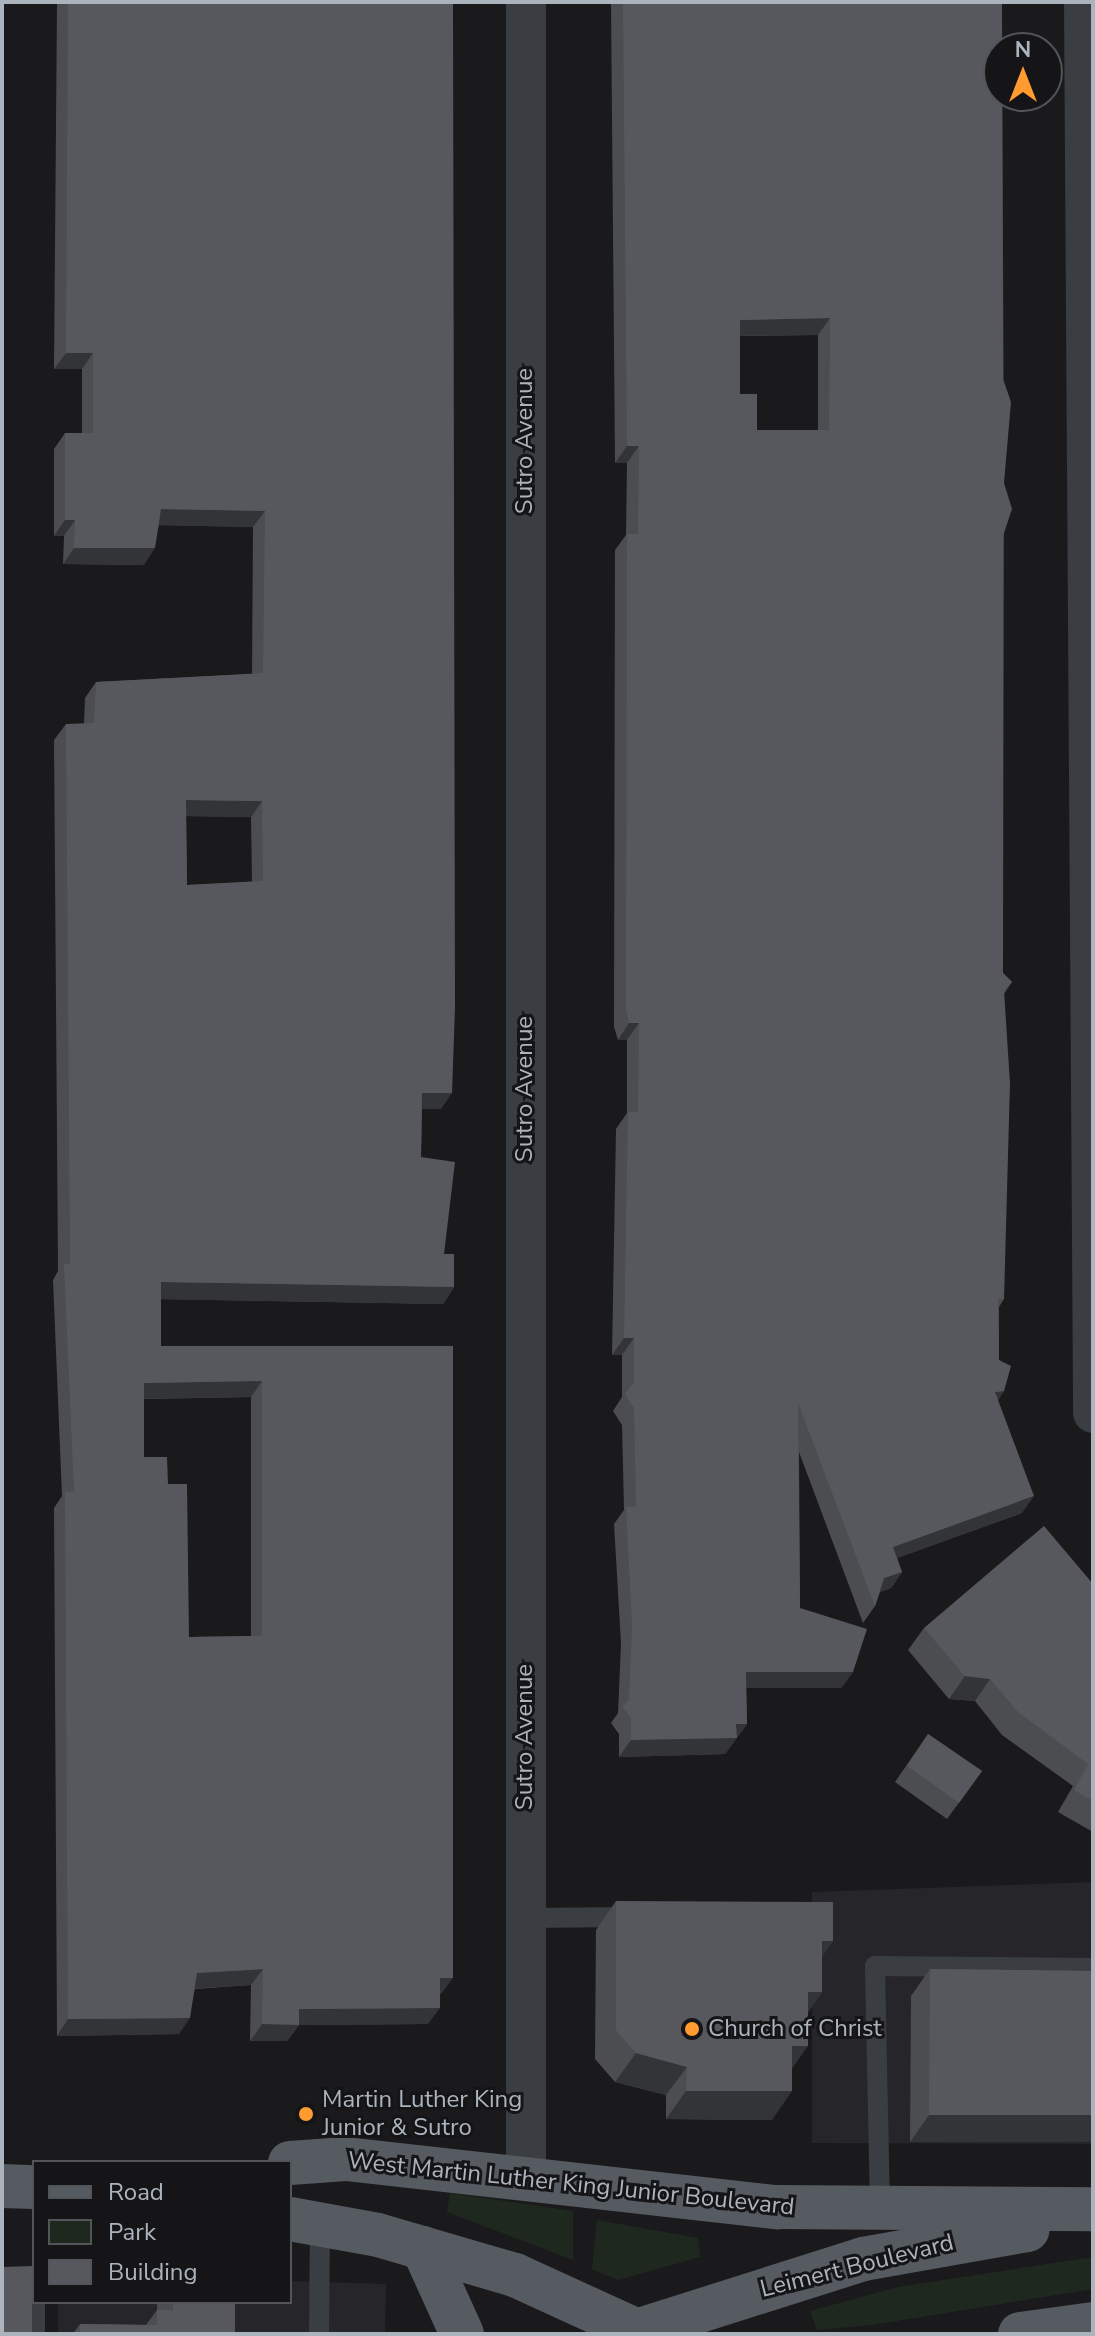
<!DOCTYPE html>
<html>
<head>
<meta charset="utf-8">
<style>
  body { margin:0 }
  #map { position:relative; width:1095px; height:2336px; overflow:hidden; background:#1a1a1c; font-family:"Nunito Sans",sans-serif }
  div>[style] { position:absolute }
  [style*='--x'] { left:calc(var(--x)*1px); top:calc(var(--y)*1px); width:calc(var(--w)*1px); rotate:calc(var(--a)*1deg) }
  .built>* { inset:0; background:#26262a }
  .green>* { inset:0; background:#1f281f }
  .lane>* { height:20px; margin:-10px; padding:0 10px; transform-origin:10px; border-radius:10px; background:#3a3d42 }
  .street>* { height:40px; margin:-20px; padding:0 20px; transform-origin:20px; border-radius:20px; background:#3a3d42 }
  .primary>* { height:44px; margin:-22px; padding:0 22px; transform-origin:22px; border-radius:22px; background:#565a61 }
  .wall>* { inset:0; background:#4b4d51 }
  .shaded-wall>* { inset:0; background:#333437 }
  .building>* { inset:0; background:#56585d }
  .dots>* { width:22px; height:22px; translate:-50% -50%; box-sizing:border-box; border:4px solid #151517; border-radius:50% }
  span { translate:-50% -50%; white-space:nowrap; text-align:center; line-height:1.15; -webkit-text-stroke:6px #151517; paint-order:stroke }
  .street-label { font-size:24px; color:#abb3bd }
  .poi-label { font-size:24px; color:#abb3bd }
  .left { translate:0 -50%; text-align:left }
  .frame { position:absolute; inset:0; border:4px solid #abb3bd; pointer-events:none }
  .legend { position:absolute; left:32px; top:2160px; width:260px; height:144px; box-sizing:border-box; background:#151517; border:2px solid #515459; margin:0; padding:10px 14px; list-style:none; font-size:24px; color:#abb3bd }
  .legend li { display:flex; align-items:center; gap:16px; height:40px }
  .legend b { width:40px; border:2px solid #515459 }
  .north { position:absolute; left:983px; top:32px; width:80px; height:80px; box-sizing:border-box; background:#151517; border:2px solid #515459; border-radius:50%; rotate:0deg; font-size:22px; font-weight:700; line-height:32px; text-align:center; color:#abb3bd }
  .north::after { content:''; display:block; margin:auto; width:28px; height:36px; background:#ff9b2f; clip-path:polygon(50% 0,100% 100%,50% 72%,0 100%) }
</style>
</head>
<body>
<div id="map">
  <div class="built">
    <div style="clip-path:polygon(1093px 1882px,1093px 2144px,812px 2143px,812px 1892px)"></div>
    <div style="clip-path:polygon(290px 2281px,386px 2284px,385px 2334px,58px 2334px,58px 2302px,290px 2302px)"></div>
  </div>
  <div class="green">
    <div style="clip-path:polygon(450px 2193px,573px 2211px,573px 2260px,447px 2212px)"></div>
    <div style="clip-path:polygon(597px 2220px,698px 2238px,700px 2257px,618px 2280px,592px 2269px)"></div>
    <div style="clip-path:polygon(1093px 2257px,1093px 2289px,872px 2325px,817px 2330px,810px 2311px,898px 2287px)"></div>
  </div>
  <div class="lane">
    <div style="--x:525;--y:1918;--w:108;--a:-0.5"></div>
    <div style="--x:880;--y:2207;--w:241;--a:-91.2"></div>
    <div style="--x:875;--y:1966;--w:218;--a:0.5"></div>
    <div style="--x:35;--y:2302;--w:32;--a:90"></div>
    <div style="--x:319;--y:2334;--w:111;--a:-89.5"></div>
  </div>
  <div class="street">
    <div style="--x:526;--y:2;--w:2174;--a:90"></div>
    <div style="--x:1084;--y:2;--w:1411;--a:89.63"></div>
  </div>
  <div class="primary">
    <div style="--x:290;--y:2163;--w:56;--a:-4.1"></div>
    <div style="--x:346;--y:2159;--w:434;--a:6.4"></div>
    <div style="--x:777;--y:2207;--w:316;--a:0.4"></div>
    <div style="--x:2;--y:2186;--w:32;--a:2"></div>
    <div style="--x:290;--y:2219;--w:89;--a:10.3"></div>
    <div style="--x:378;--y:2235;--w:143;--a:16.3"></div>
    <div style="--x:515;--y:2275;--w:142;--a:24.6"></div>
    <div style="--x:423;--y:2248;--w:94;--a:65.6"></div>
    <div style="--x:627;--y:2334;--w:248;--a:-17.6"></div>
    <div style="--x:863;--y:2259;--w:167;--a:-10"></div>
    <div style="--x:1020;--y:2334;--w:74;--a:-7.8"></div>
  </div>
  <div class="wall">
    <div style="clip-path:polygon(evenodd,57px 2px,453px 2px,441px 1109px,422px 1109px,421px 1157px,444px 1254px,454px 1287px,443px 1304px,161px 1299px,161px 1346px,453px 1346px,441px 1994px,440px 1994px,428px 2024px,299px 2025px,287px 2041px,250px 2041px,251px 1985px,195px 1989px,179px 2034px,57px 2036px,54px 1508px,62px 1496px,53px 1280px,58px 1271px,54px 740px,66px 724px,84px 724px,85px 698px,96px 682px,252px 674px,253px 527px,159px 525px,144px 565px,63px 564px,64px 536px,54px 536px,54px 449px,65px 433px,82px 433px,82px 369px,54px 369px,57px 2px,186px 816px,251px 817px,252px 882px,187px 885px,186px 816px,57px 2px,251px 1397px,251px 1636px,189px 1637px,168px 1484px,144px 1457px,144px 1399px,251px 1397px)"></div>
    <div style="clip-path:polygon(evenodd,611px 2px,1002px 2px,1004px 483px,1003px 973px,1012px 982px,1004px 994px,1004px 1299px,999px 1307px,999px 1360px,1004px 1391px,998px 1400px,1022px 1513px,897px 1558px,902px 1572px,891px 1588px,880px 1592px,875px 1606px,863px 1623px,799px 1452px,800px 1608px,853px 1672px,841px 1688px,746px 1688px,747px 1724px,725px 1754px,619px 1757px,619px 1734px,611px 1723px,618px 1713px,621px 1643px,614px 1524px,624px 1510px,622px 1425px,613px 1411px,622px 1397px,622px 1355px,612px 1355px,616px 1129px,627px 1113px,627px 1040px,618px 1040px,614px 1027px,615px 550px,626px 535px,627px 463px,615px 463px,611px 2px,818px 335px,818px 430px,757px 430px,740px 394px,740px 336px,818px 335px)"></div>
    <div style="clip-path:polygon(1093px 1584px,1093px 1832px,1058px 1812px,1073px 1786px,1002px 1735px,975px 1701px,949px 1699px,908px 1650px,924px 1628px)"></div>
    <div style="clip-path:polygon(928px 1734px,982px 1771px,947px 1819px,895px 1782px)"></div>
    <div style="clip-path:polygon(616px 1901px,822px 1957px,822px 1992px,808px 2012px,792px 2067px,772px 2120px,666px 2119px,666px 2095px,615px 2082px,595px 2059px,596px 1930px)"></div>
    <div style="clip-path:polygon(930px 1969px,1093px 1971px,1093px 2142px,910px 2142px,911px 1996px)"></div>
    <div style="clip-path:polygon(157px 2302px,235px 2302px,235px 2334px,73px 2334px,80px 2324px,146px 2325px,157px 2310px)"></div>
  </div>
  <div class="shaded-wall">
    <div style="clip-path:polygon(830px 318px,818px 335px,728px 336px,740px 320px)"></div>
    <div style="clip-path:polygon(66px 353px,93px 353px,82px 369px,54px 369px)"></div>
    <div style="clip-path:polygon(627px 446px,639px 446px,627px 463px,615px 463px)"></div>
    <div style="clip-path:polygon(161px 509px,265px 511px,253px 527px,150px 525px)"></div>
    <div style="clip-path:polygon(65px 520px,75px 520px,64px 536px,54px 536px)"></div>
    <div style="clip-path:polygon(74px 548px,155px 548px,144px 565px,63px 564px)"></div>
    <div style="clip-path:polygon(186px 800px,262px 801px,251px 817px,174px 816px)"></div>
    <div style="clip-path:polygon(629px 1023px,639px 1023px,627px 1040px,618px 1040px)"></div>
    <div style="clip-path:polygon(422px 1093px,452px 1093px,441px 1109px,410px 1109px)"></div>
    <div style="clip-path:polygon(161px 1282px,454px 1287px,443px 1304px,150px 1299px)"></div>
    <div style="clip-path:polygon(624px 1338px,634px 1338px,622px 1355px,612px 1355px)"></div>
    <div style="clip-path:polygon(262px 1381px,251px 1397px,133px 1399px,144px 1383px)"></div>
    <div style="clip-path:polygon(1004px 1391px,992px 1408px,995px 1392px)"></div>
    <div style="clip-path:polygon(1034px 1496px,1022px 1513px,881px 1564px,893px 1547px)"></div>
    <div style="clip-path:polygon(902px 1572px,891px 1588px,873px 1595px,884px 1578px)"></div>
    <div style="clip-path:polygon(746px 1672px,853px 1672px,841px 1688px,734px 1688px)"></div>
    <div style="clip-path:polygon(965px 1676px,990px 1679px,975px 1701px,949px 1699px)"></div>
    <div style="clip-path:polygon(736px 1724px,747px 1724px,725px 1754px,619px 1757px,631px 1740px)"></div>
    <div style="clip-path:polygon(822px 1941px,833px 1941px,813px 1970px)"></div>
    <div style="clip-path:polygon(263px 1969px,251px 1985px,186px 1989px,197px 1973px)"></div>
    <div style="clip-path:polygon(440px 1978px,453px 1978px,441px 1994px,428px 1994px)"></div>
    <div style="clip-path:polygon(808px 1992px,822px 1992px,802px 2021px)"></div>
    <div style="clip-path:polygon(440px 2008px,428px 2024px,299px 2025px,287px 2041px,250px 2041px,262px 2024px,299px 2009px)"></div>
    <div style="clip-path:polygon(190px 2018px,179px 2034px,57px 2036px,68px 2019px)"></div>
    <div style="clip-path:polygon(792px 2046px,808px 2046px,788px 2074px)"></div>
    <div style="clip-path:polygon(636px 2053px,687px 2067px,666px 2095px,615px 2082px)"></div>
    <div style="clip-path:polygon(686px 2091px,792px 2091px,772px 2120px,666px 2119px)"></div>
    <div style="clip-path:polygon(929px 2115px,1093px 2115px,1093px 2142px,910px 2142px)"></div>
  </div>
  <div class="building">
    <div style="clip-path:polygon(evenodd,68px 2px,453px 2px,455px 1008px,452px 1093px,422px 1093px,421px 1157px,455px 1162px,444px 1254px,454px 1254px,454px 1287px,161px 1282px,161px 1346px,453px 1346px,453px 1978px,440px 1978px,440px 2008px,299px 2009px,299px 2025px,262px 2024px,263px 1969px,197px 1973px,190px 2018px,68px 2019px,65px 1492px,74px 1491px,64px 1264px,70px 1264px,66px 724px,94px 723px,96px 682px,263px 673px,265px 511px,161px 509px,155px 548px,74px 548px,75px 520px,65px 520px,65px 433px,93px 433px,93px 353px,66px 353px,68px 2px,186px 800px,262px 801px,263px 881px,187px 885px,186px 800px,68px 2px,262px 1381px,262px 1636px,189px 1637px,187px 1484px,168px 1484px,167px 1457px,144px 1457px,144px 1383px,262px 1381px)"></div>
    <div style="clip-path:polygon(evenodd,623px 2px,1002px 2px,1002px 48px,999px 48px,999px 96px,1002px 96px,1003px 379px,1011px 402px,1004px 483px,1012px 509px,1003px 536px,1003px 973px,1012px 982px,1004px 991px,1010px 1083px,1004px 1299px,998px 1299px,999px 1360px,1011px 1366px,1004px 1391px,995px 1392px,1034px 1496px,893px 1547px,902px 1572px,884px 1578px,875px 1606px,798px 1403px,800px 1608px,867px 1629px,853px 1672px,746px 1672px,747px 1724px,736px 1724px,737px 1738px,631px 1740px,631px 1717px,622px 1707px,629px 1700px,632px 1626px,626px 1507px,636px 1507px,634px 1408px,625px 1394px,634px 1382px,634px 1338px,624px 1338px,628px 1112px,638px 1112px,639px 1023px,629px 1023px,626px 1010px,627px 534px,638px 534px,639px 446px,627px 446px,623px 2px,830px 318px,829px 430px,757px 430px,757px 394px,740px 394px,740px 320px,830px 318px)"></div>
    <div style="clip-path:polygon(1044px 1526px,1093px 1584px,1093px 1801px,1074px 1790px,1088px 1764px,1018px 1712px,990px 1679px,965px 1676px,924px 1628px)"></div>
    <div style="clip-path:polygon(928px 1734px,982px 1771px,959px 1803px,907px 1766px)"></div>
    <div style="clip-path:polygon(616px 1901px,833px 1902px,833px 1941px,822px 1941px,822px 1992px,808px 1992px,808px 2046px,792px 2046px,792px 2091px,686px 2091px,687px 2067px,636px 2053px,616px 2030px)"></div>
    <div style="clip-path:polygon(930px 1969px,1093px 1971px,1093px 2115px,929px 2115px)"></div>
    <div style="clip-path:polygon(32px 2266px,32px 2334px,2px 2334px,2px 2267px)"></div>
    <div style="clip-path:polygon(173px 2302px,235px 2302px,235px 2334px,80px 2334px,80px 2324px,157px 2325px,157px 2310px,173px 2310px)"></div>
  </div>
  <div class="dots">
    <div style="left:692px;top:2029px;background:#ff9b2f"></div>
    <div style="left:306px;top:2114px;background:#ff9b2f"></div>
  </div>
  <div class="street-label">
    <span style="left:525px;top:441px;rotate:-90deg">Sutro Avenue</span>
    <span style="left:525px;top:1089px;rotate:-90deg">Sutro Avenue</span>
    <span style="left:525px;top:1737px;rotate:-90deg">Sutro Avenue</span>
    <span style="left:571px;top:2184px;rotate:6deg">West Martin Luther King Junior Boulevard</span>
    <span style="left:857px;top:2266px;rotate:-14deg">Leimert Boulevard</span>
  </div>
  <div class="poi-label">
    <span class="left" style="left:708px;top:2029px">Church of Christ</span>
    <span class="left" style="left:322px;top:2114px">Martin Luther King<br>Junior &amp; Sutro</span>
  </div>
  <div class="frame"></div>
  <ul class="legend">
  <li><b style="height:10px;background:#565a61"></b>Road</li>
  <li><b style="height:22px;background:#1f281f"></b>Park</li>
  <li><b style="height:22px;background:#56585d"></b>Building</li>
  </ul>
  <div class="north">N</div>
</div>
</body>
</html>
